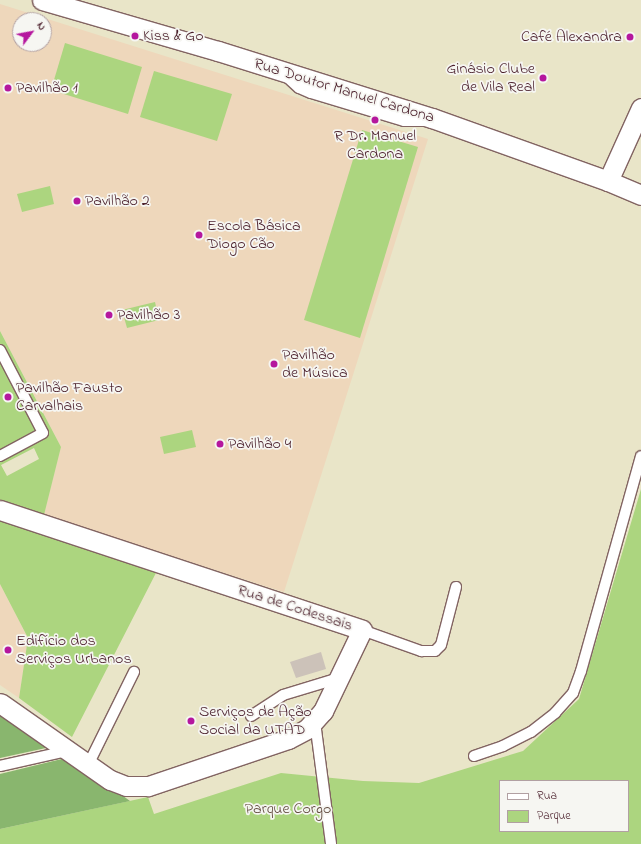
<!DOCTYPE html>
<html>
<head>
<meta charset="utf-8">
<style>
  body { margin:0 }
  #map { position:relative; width:641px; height:844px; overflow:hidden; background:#e9e5c8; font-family:"Indie Flower",sans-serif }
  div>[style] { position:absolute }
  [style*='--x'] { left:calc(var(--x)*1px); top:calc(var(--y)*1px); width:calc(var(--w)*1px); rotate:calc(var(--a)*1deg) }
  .built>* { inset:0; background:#eed7bb }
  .industrial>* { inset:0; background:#ccc2b9 }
  .green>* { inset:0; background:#acd57f }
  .forest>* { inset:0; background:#89b66e }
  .roads { filter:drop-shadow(1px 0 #826462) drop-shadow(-1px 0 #826462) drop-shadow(0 1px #826462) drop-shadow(0 -1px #826462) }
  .service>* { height:10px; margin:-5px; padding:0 5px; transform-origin:5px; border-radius:5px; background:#fff }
  .minor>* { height:19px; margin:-9.5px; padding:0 9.5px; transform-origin:9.5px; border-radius:9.5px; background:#fff }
  .dots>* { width:11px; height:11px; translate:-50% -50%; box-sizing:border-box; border:2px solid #f6f6f2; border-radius:50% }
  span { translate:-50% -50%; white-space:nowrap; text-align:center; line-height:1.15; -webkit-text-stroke:3.5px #f6f6f2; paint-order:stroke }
  .poi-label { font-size:16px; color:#4a1f2b }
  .left { translate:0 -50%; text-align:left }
  .right { translate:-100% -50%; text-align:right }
  .street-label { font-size:16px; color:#4a1f2b }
  .park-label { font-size:16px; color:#624c40 }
  .legend { position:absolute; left:499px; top:780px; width:130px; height:52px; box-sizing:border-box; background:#f6f6f2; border:1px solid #b1a0a2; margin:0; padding:5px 7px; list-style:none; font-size:12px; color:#4a1f2b }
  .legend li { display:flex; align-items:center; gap:8px; height:20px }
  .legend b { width:20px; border:1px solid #b1a0a2 }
  .north { position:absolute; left:12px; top:12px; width:40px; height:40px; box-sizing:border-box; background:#f6f6f2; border:1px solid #b1a0a2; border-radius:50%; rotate:58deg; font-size:11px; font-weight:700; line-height:16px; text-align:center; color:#4a1f2b }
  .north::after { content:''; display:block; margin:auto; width:14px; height:18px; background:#b5179e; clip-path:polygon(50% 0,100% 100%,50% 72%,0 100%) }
</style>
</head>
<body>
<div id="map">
  <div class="built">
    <div style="clip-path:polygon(evenodd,0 4px,428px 139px,284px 592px,44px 515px,61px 447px,0 331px,0 4px,20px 20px,44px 20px,44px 44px,20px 44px,20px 20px)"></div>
    <div style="clip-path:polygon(0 584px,28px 638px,19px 698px,0 685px)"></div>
  </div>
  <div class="industrial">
    <div style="clip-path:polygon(321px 652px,326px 669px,296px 678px,290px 662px)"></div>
  </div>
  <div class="green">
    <div style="clip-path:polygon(65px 43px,142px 67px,128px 114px,51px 90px)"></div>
    <div style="clip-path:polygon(154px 71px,232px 94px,217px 141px,140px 117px)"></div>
    <div style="clip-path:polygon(362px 130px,418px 147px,360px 338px,304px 320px)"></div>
    <div style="clip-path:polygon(50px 186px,54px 204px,22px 212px,17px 194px)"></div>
    <div style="clip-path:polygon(155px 302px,159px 320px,127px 328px,122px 310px)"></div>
    <div style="clip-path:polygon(evenodd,0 331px,61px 447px,44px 515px,0 501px,0 331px,34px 448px,39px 459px,7px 476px,1px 465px,34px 448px)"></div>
    <div style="clip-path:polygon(192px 430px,196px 447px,164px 454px,160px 437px)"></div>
    <div style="clip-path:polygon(evenodd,641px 489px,641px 844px,0 844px,0 829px,148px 797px,154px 814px,281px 773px,363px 781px,419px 783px,523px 751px,579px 699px,641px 489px,500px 781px,628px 781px,628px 831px,500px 831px,500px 781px)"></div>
    <div style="clip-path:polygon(0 521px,158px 569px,72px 737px,19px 698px,28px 638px,0 584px)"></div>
  </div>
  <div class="forest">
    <div style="clip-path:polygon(0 708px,55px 746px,0 758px)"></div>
    <div style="clip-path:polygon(70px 757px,130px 801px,0 829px,0 774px)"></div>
  </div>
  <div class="roads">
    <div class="service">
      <div style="--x:287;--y:77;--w:16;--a:43"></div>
      <div style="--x:299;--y:88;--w:13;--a:23"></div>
      <div style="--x:311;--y:93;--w:97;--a:16.8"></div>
      <div style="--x:404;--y:121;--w:21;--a:0"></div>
      <div style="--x:0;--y:350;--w:93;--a:62.6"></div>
      <div style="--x:43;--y:433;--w:49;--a:151.9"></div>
      <div style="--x:362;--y:630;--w:63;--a:19.6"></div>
      <div style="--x:421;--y:651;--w:14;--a:0"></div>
      <div style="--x:435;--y:651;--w:8;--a:-45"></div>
      <div style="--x:441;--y:645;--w:60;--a:-75.5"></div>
      <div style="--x:251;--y:716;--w:38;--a:-33"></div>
      <div style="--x:283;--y:695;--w:59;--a:-16.9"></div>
      <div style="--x:315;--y:722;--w:123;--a:82.5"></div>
      <div style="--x:474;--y:756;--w:31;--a:-19"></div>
      <div style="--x:503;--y:746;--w:31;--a:-27"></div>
      <div style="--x:531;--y:732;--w:31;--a:-38"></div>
      <div style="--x:555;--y:713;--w:27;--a:-48"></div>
      <div style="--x:573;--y:693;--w:23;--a:-70"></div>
      <div style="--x:581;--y:671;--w:223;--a:-74.4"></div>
      <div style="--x:88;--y:765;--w:104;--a:-63.7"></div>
      <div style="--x:0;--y:766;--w:69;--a:-12.6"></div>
    </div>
    <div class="minor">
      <div style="--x:42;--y:0;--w:183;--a:16.2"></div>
      <div style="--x:218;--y:51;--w:224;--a:17.4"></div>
      <div style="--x:432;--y:118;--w:187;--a:19.7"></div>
      <div style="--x:608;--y:181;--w:36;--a:23"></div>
      <div style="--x:608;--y:181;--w:80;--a:-65.7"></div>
      <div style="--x:0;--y:510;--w:381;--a:18.3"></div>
      <div style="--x:362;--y:630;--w:90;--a:115.7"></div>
      <div style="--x:323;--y:711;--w:24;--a:132"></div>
      <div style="--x:307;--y:729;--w:21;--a:152"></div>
      <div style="--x:288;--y:739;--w:148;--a:161.4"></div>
      <div style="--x:148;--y:786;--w:22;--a:180"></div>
      <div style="--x:126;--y:786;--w:17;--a:-159"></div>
      <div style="--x:110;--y:780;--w:134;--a:-145"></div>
    </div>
  </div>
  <div class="dots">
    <div style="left:135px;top:36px;background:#b5179e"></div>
    <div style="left:630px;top:37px;background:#b5179e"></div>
    <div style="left:543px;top:78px;background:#b5179e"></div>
    <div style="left:8px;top:88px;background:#b5179e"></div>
    <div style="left:375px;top:120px;background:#b5179e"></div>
    <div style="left:77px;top:201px;background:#b5179e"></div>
    <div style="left:199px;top:235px;background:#b5179e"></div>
    <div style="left:109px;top:315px;background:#b5179e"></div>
    <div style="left:274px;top:364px;background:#b5179e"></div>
    <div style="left:8px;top:397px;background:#b5179e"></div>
    <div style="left:220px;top:444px;background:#b5179e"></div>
    <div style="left:8px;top:650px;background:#b5179e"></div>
    <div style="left:191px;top:721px;background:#b5179e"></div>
  </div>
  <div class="poi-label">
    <span class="left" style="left:143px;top:36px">Kiss &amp; Go</span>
    <span class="right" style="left:622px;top:37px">Café Alexandra</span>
    <span class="right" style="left:535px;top:78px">Ginásio Clube<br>de Vila Real</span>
    <span class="left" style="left:16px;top:88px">Pavilhão 1</span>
    <span style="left:375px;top:145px">R Dr. Manuel<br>Cardona</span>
    <span class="left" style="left:85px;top:201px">Pavilhão 2</span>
    <span class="left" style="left:207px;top:235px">Escola Básica<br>Diogo Cão</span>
    <span class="left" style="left:117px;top:315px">Pavilhão 3</span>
    <span class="left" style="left:282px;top:364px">Pavilhão<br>de Música</span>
    <span class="left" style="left:16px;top:397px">Pavilhão Fausto<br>Carvalhais</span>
    <span class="left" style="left:228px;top:444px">Pavilhão 4</span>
    <span class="left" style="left:16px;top:650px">Edifício dos<br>Serviços Urbanos</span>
    <span class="left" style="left:199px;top:721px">Serviços de Ação<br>Social da UTAD</span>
  </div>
  <div class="street-label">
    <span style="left:344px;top:91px;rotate:17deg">Rua Doutor Manuel Cardona</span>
    <span style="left:295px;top:608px;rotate:18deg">Rua de Codessais</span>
  </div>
  <div class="park-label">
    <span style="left:288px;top:809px">Parque Corgo</span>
  </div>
  <ul class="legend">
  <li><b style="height:5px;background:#fff"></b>Rua</li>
  <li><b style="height:11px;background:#acd57f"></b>Parque</li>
  </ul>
  <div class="north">N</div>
</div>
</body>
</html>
